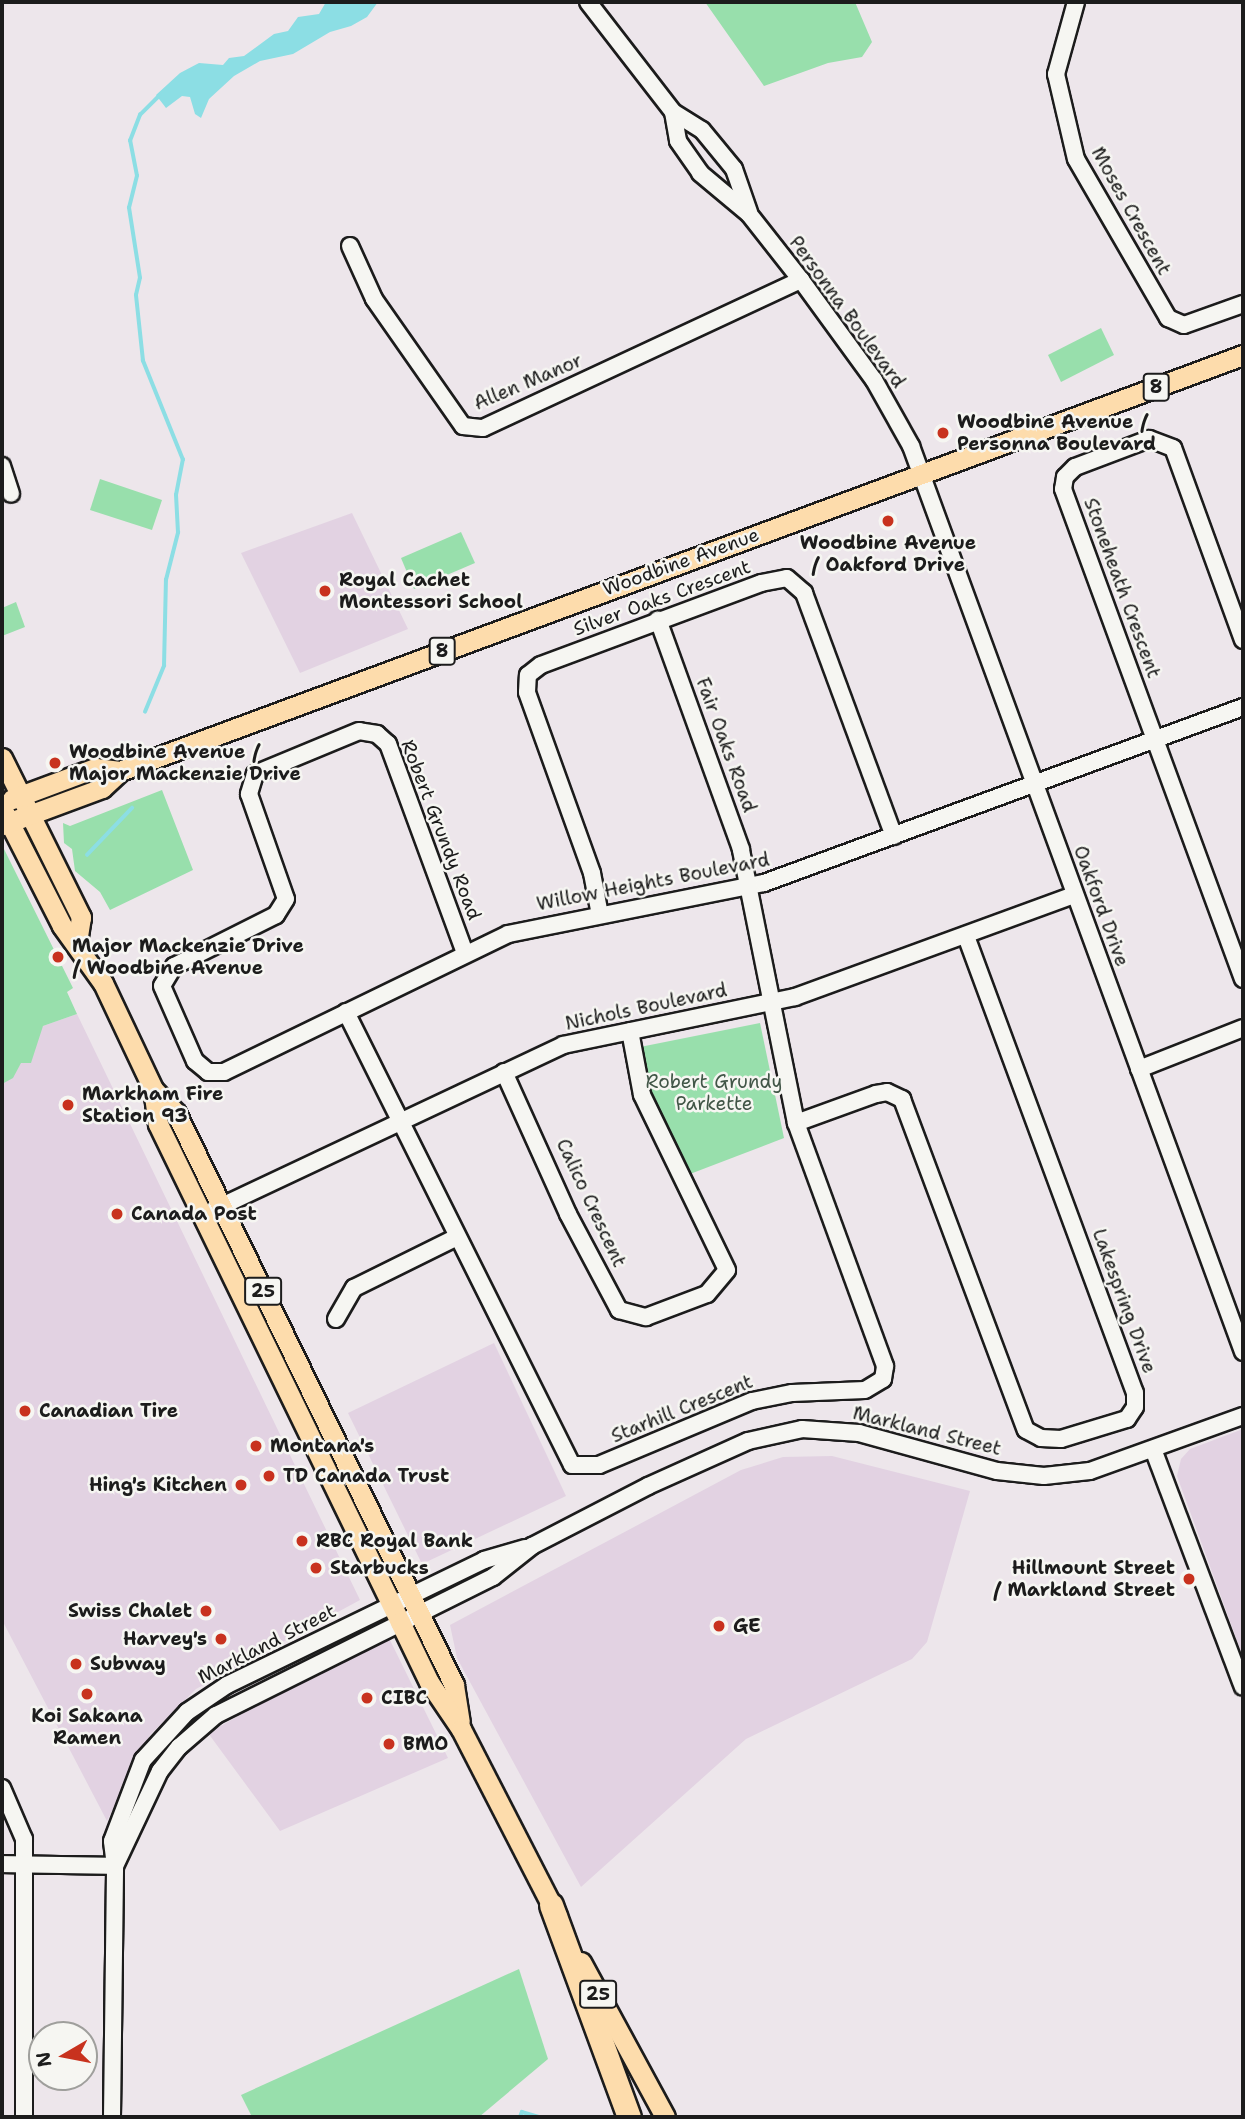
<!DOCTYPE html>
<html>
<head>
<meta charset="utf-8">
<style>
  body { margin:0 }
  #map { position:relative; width:1245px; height:2119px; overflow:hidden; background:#ede6eb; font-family:"Shantell Sans",sans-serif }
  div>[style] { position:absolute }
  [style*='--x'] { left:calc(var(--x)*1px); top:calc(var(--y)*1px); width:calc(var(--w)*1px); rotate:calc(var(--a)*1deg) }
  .built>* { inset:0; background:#e2d2e2 }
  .green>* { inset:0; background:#98dfac }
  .water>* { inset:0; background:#8cdee4 }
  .stream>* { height:3.5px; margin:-1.75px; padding:0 1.75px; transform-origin:1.75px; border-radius:1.75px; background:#8cdee4 }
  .roads { filter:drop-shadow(2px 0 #1c1c1c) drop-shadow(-2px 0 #1c1c1c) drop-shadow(0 2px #1c1c1c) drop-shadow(0 -2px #1c1c1c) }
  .minor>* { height:16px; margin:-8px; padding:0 8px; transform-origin:8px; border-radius:8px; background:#f6f6f2 }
  .major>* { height:19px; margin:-9.5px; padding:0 9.5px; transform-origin:9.5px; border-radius:9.5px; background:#fddcac }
  .highway>* { height:23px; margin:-11.5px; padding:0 11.5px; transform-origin:11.5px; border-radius:11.5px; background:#fddcac }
  .dots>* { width:19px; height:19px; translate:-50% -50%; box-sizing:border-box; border:4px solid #f6f6f2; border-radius:50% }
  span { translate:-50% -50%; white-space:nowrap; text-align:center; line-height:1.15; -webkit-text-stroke:5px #f6f6f2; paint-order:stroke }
  .shield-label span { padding:2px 5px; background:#f6f6f2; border:2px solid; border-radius:5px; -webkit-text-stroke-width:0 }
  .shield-label { font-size:18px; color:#1c1c1c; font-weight:700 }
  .street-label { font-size:19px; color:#1c1c1c }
  .poi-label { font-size:19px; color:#1c1c1c; font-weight:700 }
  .left { translate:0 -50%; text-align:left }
  .right { translate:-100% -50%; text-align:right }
  .park-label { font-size:19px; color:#415647 }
  .frame { position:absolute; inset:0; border:4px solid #1c1c1c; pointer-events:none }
  .north { position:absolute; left:28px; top:2021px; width:70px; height:70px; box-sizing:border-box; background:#f6f6f2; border:2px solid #9f9f9c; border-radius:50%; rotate:260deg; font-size:19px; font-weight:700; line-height:28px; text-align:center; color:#1c1c1c }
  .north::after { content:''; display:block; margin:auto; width:24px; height:32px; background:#c8321e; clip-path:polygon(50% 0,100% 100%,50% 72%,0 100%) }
</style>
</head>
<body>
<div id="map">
  <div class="built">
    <div style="clip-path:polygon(352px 513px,408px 629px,300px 673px,241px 553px)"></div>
    <div style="clip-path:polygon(77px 1014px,360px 1600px,196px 1689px,150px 1735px,107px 1821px,2px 1620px,2px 1078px,43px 1026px)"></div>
    <div style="clip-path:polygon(494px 1343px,566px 1496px,422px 1564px,348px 1413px)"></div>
    <div style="clip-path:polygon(1243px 1429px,1243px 1657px,1177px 1476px,1181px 1459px,1190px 1449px)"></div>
    <div style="clip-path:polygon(832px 1456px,970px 1491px,927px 1642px,912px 1659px,746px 1739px,581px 1887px,457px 1658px,450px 1625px,741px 1470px,783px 1457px)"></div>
    <div style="clip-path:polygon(379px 1638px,389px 1638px,448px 1758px,280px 1831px,208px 1733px)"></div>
  </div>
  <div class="green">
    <div style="clip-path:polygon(705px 2px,855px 2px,872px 42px,862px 57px,828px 63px,764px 86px)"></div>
    <div style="clip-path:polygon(1101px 328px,1114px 355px,1061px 382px,1048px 355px)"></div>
    <div style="clip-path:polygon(100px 479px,162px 500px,152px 530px,90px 510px)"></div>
    <div style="clip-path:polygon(461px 532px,475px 563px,414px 589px,401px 558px)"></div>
    <div style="clip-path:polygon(16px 602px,25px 627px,2px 636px,2px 608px)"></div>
    <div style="clip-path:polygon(162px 790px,193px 870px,110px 910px,100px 892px,75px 871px,72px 849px,64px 843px,63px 823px,70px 826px)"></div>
    <div style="clip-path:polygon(2px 845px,73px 988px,67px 992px,77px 1014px,43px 1026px,31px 1063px,21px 1063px,13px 1078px,2px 1084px)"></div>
    <div style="clip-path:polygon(760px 1023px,784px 1138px,690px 1174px,651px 1097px,640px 1047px)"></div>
    <div style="clip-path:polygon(519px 1969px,548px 2059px,479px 2117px,252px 2117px,241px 2095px)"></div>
  </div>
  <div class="water">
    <div style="clip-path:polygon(326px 2px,378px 2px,367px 17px,351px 26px,330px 32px,293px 54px,260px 61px,234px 76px,209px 99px,201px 118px,195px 114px,190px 97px,182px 96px,166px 108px,156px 95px,180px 73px,199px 63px,223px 65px,229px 58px,244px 56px,274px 34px,288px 31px,298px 17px,319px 14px)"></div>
  </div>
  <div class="stream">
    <div style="--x:145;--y:712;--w:50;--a:-67.6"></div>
    <div style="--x:164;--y:666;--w:86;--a:-88.7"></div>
    <div style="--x:166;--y:580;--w:49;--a:-75.7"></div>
    <div style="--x:178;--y:533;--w:38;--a:-93"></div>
    <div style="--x:176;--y:495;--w:36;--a:-79"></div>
    <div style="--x:183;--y:460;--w:107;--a:-112"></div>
    <div style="--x:143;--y:361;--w:66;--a:-96.1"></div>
    <div style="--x:136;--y:295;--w:17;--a:-77"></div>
    <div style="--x:140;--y:278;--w:71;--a:-98.9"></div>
    <div style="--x:129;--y:208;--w:33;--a:-76"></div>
    <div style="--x:137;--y:176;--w:36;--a:-101"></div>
    <div style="--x:130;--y:141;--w:28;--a:-69"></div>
    <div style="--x:140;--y:115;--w:27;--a:-45"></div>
    <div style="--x:87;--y:855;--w:65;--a:-46.2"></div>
    <div style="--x:520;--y:2117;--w:5;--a:-68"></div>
    <div style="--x:522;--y:2112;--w:18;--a:16"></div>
  </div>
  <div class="roads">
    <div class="minor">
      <div style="--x:588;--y:2;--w:139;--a:52.3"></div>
      <div style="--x:673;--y:112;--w:34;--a:32"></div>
      <div style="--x:702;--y:130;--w:50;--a:50.6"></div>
      <div style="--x:734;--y:169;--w:46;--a:70.8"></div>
      <div style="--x:1076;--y:2;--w:75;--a:105.5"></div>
      <div style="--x:1056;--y:74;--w:87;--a:76.8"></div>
      <div style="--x:1076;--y:159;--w:184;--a:59.9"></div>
      <div style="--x:1168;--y:318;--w:17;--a:24"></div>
      <div style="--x:1184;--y:325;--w:63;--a:-19.6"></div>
      <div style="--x:673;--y:112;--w:29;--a:80"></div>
      <div style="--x:678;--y:141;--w:39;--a:55"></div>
      <div style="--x:700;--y:173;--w:64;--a:39.9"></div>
      <div style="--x:749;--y:214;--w:84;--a:51.8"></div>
      <div style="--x:801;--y:280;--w:124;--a:53.9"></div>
      <div style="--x:874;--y:380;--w:76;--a:60.7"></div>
      <div style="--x:911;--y:446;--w:965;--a:69.87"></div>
      <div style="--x:350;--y:246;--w:58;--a:65.6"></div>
      <div style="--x:374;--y:299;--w:155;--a:55"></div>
      <div style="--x:463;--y:426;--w:20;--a:6"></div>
      <div style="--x:483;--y:428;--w:351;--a:-25"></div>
      <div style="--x:2;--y:466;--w:29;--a:72"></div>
      <div style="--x:1243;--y:640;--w:204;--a:-110"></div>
      <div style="--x:1173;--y:448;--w:26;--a:-159"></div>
      <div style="--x:1149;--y:439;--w:79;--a:159.3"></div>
      <div style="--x:1075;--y:467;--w:14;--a:135"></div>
      <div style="--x:1065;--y:477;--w:12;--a:99"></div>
      <div style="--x:1063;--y:489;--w:522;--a:69.83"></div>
      <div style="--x:600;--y:915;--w:43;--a:-100.8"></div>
      <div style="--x:592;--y:873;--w:192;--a:-109.8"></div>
      <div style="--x:527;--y:692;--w:17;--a:-87"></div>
      <div style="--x:528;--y:675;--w:16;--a:-38"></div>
      <div style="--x:541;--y:665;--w:235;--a:-20.4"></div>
      <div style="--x:761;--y:583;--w:26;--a:-11"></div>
      <div style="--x:787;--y:578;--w:23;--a:41"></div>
      <div style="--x:804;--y:593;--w:259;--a:69.7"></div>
      <div style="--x:465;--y:953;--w:223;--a:-110.2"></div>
      <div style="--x:388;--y:744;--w:15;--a:-138"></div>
      <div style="--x:377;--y:734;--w:18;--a:-171"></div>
      <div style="--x:359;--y:731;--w:113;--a:157.5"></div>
      <div style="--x:255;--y:774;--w:21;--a:107"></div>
      <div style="--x:249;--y:794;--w:111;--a:70.6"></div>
      <div style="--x:286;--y:899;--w:19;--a:122"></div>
      <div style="--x:276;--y:915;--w:114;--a:153.4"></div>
      <div style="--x:174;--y:966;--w:23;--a:121"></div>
      <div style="--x:162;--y:986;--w:82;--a:66.3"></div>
      <div style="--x:195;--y:1061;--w:17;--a:40"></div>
      <div style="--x:208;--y:1072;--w:16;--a:0"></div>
      <div style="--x:224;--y:1072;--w:316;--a:-25.9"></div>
      <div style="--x:508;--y:934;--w:261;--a:-11.3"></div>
      <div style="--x:764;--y:883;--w:510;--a:-20.17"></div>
      <div style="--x:346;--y:1012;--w:506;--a:63.49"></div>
      <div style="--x:572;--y:1465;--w:27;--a:0"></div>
      <div style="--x:599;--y:1465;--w:166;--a:-22.7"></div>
      <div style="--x:752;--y:1401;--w:41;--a:-11.3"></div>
      <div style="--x:792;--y:1393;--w:73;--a:-2.4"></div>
      <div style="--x:865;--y:1390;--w:21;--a:-31"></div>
      <div style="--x:883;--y:1379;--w:13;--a:-81"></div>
      <div style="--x:885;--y:1366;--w:259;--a:-110.1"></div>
      <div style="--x:796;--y:1123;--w:279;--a:-101.4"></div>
      <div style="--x:741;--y:849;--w:244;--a:-109.9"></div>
      <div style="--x:1139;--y:1069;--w:112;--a:-21.5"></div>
      <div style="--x:504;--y:1072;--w:156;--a:65.7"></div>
      <div style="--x:568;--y:1214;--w:109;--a:62"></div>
      <div style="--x:619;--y:1310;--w:28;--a:15"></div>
      <div style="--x:646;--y:1317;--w:65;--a:-20.7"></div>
      <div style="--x:707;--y:1294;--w:31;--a:-50"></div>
      <div style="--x:727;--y:1270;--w:195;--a:-115.9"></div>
      <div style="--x:642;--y:1095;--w:65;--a:-100.6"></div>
      <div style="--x:796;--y:1123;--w:85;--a:-19.9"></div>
      <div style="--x:876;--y:1094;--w:11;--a:-10"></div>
      <div style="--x:887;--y:1092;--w:17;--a:25"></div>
      <div style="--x:902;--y:1099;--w:353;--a:69.5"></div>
      <div style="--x:1026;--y:1430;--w:17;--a:28"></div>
      <div style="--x:1041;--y:1438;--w:20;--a:3"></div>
      <div style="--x:1061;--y:1439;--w:69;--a:-16.9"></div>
      <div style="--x:1127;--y:1419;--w:14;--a:-56"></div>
      <div style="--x:1135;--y:1407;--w:14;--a:-90"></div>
      <div style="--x:1135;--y:1393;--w:488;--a:-110.3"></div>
      <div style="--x:213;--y:1210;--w:387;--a:-25.2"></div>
      <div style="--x:563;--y:1045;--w:237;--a:-11.7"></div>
      <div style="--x:795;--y:997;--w:297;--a:-20.1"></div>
      <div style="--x:336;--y:1319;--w:36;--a:-60"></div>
      <div style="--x:354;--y:1288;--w:115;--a:-26.3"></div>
      <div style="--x:1153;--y:1449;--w:254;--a:69.3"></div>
      <div style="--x:2;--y:1788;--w:56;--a:66.7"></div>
      <div style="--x:24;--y:1839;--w:278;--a:90"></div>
      <div style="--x:2;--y:1864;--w:113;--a:1"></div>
      <div style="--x:115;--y:1866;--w:105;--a:-64.7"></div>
      <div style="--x:160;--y:1771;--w:31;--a:-52"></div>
      <div style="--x:179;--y:1747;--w:49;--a:-40.9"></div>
      <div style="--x:216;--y:1715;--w:309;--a:-26.5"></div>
      <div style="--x:493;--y:1577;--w:50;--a:-38.5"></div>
      <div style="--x:532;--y:1546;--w:131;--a:-27.3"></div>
      <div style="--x:648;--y:1486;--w:110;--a:-24.2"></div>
      <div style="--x:748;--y:1441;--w:55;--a:-12.5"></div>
      <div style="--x:802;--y:1429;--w:57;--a:4"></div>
      <div style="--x:859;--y:1433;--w:143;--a:15.4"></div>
      <div style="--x:997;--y:1471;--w:47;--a:6.1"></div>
      <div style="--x:1044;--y:1476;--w:46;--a:-6.2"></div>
      <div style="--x:1090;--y:1471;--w:163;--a:-19.8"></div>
      <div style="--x:112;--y:2117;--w:251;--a:-89.3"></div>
      <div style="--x:115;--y:1866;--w:25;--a:-97"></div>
      <div style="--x:112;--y:1841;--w:87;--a:-69.1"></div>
      <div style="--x:143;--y:1760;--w:65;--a:-47.5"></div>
      <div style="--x:187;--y:1712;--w:48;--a:-34"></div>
      <div style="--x:227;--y:1685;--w:286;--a:-25.9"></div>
      <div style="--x:484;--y:1560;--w:43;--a:-16.3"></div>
    </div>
    <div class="major">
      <div style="--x:2;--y:758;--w:178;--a:63.6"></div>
      <div style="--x:81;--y:917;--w:26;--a:99"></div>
      <div style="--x:12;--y:799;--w:89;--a:-20.5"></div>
      <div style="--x:95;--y:768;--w:25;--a:7"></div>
      <div style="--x:2;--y:808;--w:132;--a:63"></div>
      <div style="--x:62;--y:926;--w:70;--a:54.3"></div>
      <div style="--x:103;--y:983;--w:117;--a:64.7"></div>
      <div style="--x:153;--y:1089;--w:33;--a:46"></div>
      <div style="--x:176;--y:1113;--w:636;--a:64.08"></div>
      <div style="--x:454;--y:1685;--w:37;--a:81"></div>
      <div style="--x:2;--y:825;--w:107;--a:-20.3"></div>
      <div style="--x:102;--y:788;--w:25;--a:-43"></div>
      <div style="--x:120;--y:771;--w:1198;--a:-20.33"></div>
      <div style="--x:153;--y:1089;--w:35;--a:82"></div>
      <div style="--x:158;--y:1124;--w:554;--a:64.08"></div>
      <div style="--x:400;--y:1622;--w:67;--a:64.2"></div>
      <div style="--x:429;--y:1682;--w:57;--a:55.8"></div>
      <div style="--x:461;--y:1729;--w:210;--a:62.8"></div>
      <div style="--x:581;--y:1962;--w:176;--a:61.5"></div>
    </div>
    <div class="highway">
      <div style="--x:551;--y:1905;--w:226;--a:69.8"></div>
    </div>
  </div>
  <div class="dots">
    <div style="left:943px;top:433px;background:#c8321e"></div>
    <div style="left:888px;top:521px;background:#c8321e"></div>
    <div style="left:325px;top:591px;background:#c8321e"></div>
    <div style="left:55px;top:763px;background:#c8321e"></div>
    <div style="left:58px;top:957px;background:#c8321e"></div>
    <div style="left:68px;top:1105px;background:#c8321e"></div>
    <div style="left:117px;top:1214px;background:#c8321e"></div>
    <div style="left:25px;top:1411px;background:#c8321e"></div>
    <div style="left:256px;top:1446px;background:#c8321e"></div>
    <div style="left:269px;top:1476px;background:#c8321e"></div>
    <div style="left:241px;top:1485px;background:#c8321e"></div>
    <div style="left:302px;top:1541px;background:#c8321e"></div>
    <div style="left:316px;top:1568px;background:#c8321e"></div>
    <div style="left:1189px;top:1579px;background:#c8321e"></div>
    <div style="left:206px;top:1611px;background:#c8321e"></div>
    <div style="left:719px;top:1626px;background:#c8321e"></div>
    <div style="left:221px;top:1639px;background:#c8321e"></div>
    <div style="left:76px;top:1664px;background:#c8321e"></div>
    <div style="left:87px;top:1694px;background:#c8321e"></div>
    <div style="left:367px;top:1698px;background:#c8321e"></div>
    <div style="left:389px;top:1744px;background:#c8321e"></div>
  </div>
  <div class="shield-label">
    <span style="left:1156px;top:387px">8</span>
    <span style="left:442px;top:651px">8</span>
    <span style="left:263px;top:1291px">25</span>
    <span style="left:598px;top:1994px">25</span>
  </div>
  <div class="street-label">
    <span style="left:1131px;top:211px;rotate:61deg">Moses Crescent</span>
    <span style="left:847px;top:312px;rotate:54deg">Personna Boulevard</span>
    <span style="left:528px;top:382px;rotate:-23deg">Allen Manor</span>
    <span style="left:681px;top:562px;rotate:-20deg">Woodbine Avenue</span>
    <span style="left:1122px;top:588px;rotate:70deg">Stoneheath Crescent</span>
    <span style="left:662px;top:598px;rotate:-20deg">Silver Oaks Crescent</span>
    <span style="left:726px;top:745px;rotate:70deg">Fair Oaks Road</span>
    <span style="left:441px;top:830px;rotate:69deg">Robert Grundy Road</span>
    <span style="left:653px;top:882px;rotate:-11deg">Willow Heights Boulevard</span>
    <span style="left:1101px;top:906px;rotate:70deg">Oakford Drive</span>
    <span style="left:646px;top:1007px;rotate:-12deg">Nichols Boulevard</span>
    <span style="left:591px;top:1203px;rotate:65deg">Calico Crescent</span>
    <span style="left:1124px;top:1301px;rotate:70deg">Lakespring Drive</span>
    <span style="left:682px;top:1409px;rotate:-22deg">Starhill Crescent</span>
    <span style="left:927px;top:1431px;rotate:14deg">Markland Street</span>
    <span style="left:267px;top:1644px;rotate:-27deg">Markland Street</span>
  </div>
  <div class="poi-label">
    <span class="left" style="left:957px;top:433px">Woodbine Avenue /<br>Personna Boulevard</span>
    <span style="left:888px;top:554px">Woodbine Avenue<br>/ Oakford Drive</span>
    <span class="left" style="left:339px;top:591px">Royal Cachet<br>Montessori School</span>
    <span class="left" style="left:69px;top:763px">Woodbine Avenue /<br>Major Mackenzie Drive</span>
    <span class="left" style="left:72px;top:957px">Major Mackenzie Drive<br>/ Woodbine Avenue</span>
    <span class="left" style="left:82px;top:1105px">Markham Fire<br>Station 93</span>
    <span class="left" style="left:131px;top:1214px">Canada Post</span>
    <span class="left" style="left:39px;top:1411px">Canadian Tire</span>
    <span class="left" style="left:270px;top:1446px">Montana's</span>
    <span class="left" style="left:283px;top:1476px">TD Canada Trust</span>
    <span class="right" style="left:227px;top:1485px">Hing's Kitchen</span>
    <span class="left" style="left:316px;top:1541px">RBC Royal Bank</span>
    <span class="left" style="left:330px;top:1568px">Starbucks</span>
    <span class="right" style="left:1175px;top:1579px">Hillmount Street<br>/ Markland Street</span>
    <span class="right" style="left:192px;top:1611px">Swiss Chalet</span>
    <span class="left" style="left:733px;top:1626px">GE</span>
    <span class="right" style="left:207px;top:1639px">Harvey's</span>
    <span class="left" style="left:90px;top:1664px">Subway</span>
    <span class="left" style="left:381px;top:1698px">CIBC</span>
    <span style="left:87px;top:1727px">Koi Sakana<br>Ramen</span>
    <span class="left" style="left:403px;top:1744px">BMO</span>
  </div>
  <div class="park-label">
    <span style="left:714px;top:1093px">Robert Grundy<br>Parkette</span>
  </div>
  <div class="frame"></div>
  <div class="north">N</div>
</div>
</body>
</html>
